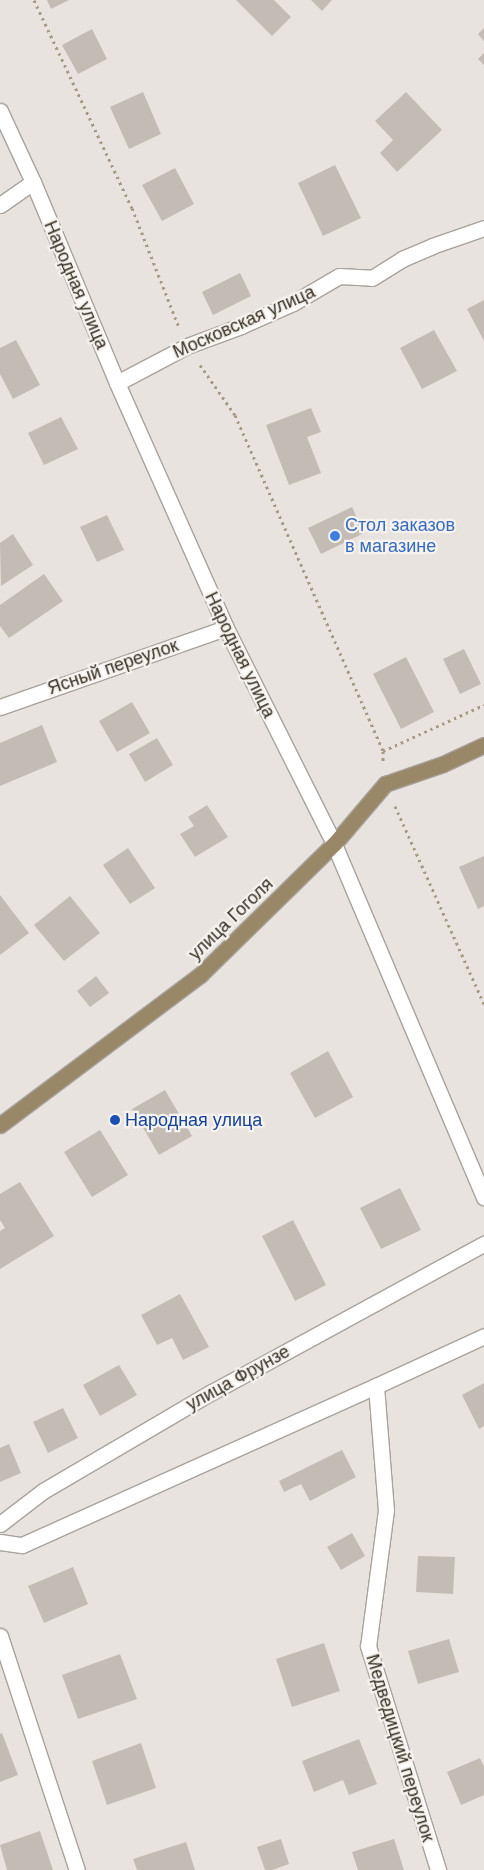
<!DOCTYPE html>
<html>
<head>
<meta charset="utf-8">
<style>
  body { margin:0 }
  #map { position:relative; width:484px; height:1870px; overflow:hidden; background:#e8e3df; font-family:Arial,sans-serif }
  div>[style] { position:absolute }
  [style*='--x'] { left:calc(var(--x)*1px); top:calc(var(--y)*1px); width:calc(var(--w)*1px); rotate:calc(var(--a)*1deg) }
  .building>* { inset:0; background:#c3bcb5 }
  .path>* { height:3px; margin-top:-1.5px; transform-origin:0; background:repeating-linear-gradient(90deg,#a89983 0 2.5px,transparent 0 6.5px) }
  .roads { filter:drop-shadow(1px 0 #a8a29b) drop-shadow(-1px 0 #a8a29b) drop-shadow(0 1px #a8a29b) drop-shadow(0 -1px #a8a29b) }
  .street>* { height:15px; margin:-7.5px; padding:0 7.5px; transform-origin:7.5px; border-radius:7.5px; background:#fff }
  .secondary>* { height:15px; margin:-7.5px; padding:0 7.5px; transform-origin:7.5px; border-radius:7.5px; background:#fff }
  .primary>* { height:15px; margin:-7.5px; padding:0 7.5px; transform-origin:7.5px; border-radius:7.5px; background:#998868 }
  .dots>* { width:14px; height:14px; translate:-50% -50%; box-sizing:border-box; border:2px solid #f5f2ef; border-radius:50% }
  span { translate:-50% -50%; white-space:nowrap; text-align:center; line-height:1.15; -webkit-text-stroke:4.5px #f5f2ef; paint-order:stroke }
  .street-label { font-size:18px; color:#362f22 }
  .shop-label { font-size:18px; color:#366cbe }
  .left { translate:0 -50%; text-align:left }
  .transit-label { font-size:18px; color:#164399 }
</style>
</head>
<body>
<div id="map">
  <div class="building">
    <div style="clip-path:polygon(47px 0,69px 0,51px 9px)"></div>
    <div style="clip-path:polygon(236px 0,274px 0,291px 17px,272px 36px)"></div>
    <div style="clip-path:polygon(311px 0,332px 0,322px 11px)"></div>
    <div style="clip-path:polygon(484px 28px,484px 41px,478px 34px)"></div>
    <div style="clip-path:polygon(92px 29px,107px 59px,78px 74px,62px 45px)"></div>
    <div style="clip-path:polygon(484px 53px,484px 65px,478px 59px)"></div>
    <div style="clip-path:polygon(143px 92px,161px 134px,129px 149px,110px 107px)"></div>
    <div style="clip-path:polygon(406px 92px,442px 130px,397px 172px,380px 153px,393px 140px,375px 121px)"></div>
    <div style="clip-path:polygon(335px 165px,361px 218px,323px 236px,298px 183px)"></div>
    <div style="clip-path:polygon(175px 168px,194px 204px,162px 221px,142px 185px)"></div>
    <div style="clip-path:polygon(240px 273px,251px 296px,213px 315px,202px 292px)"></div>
    <div style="clip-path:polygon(484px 300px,484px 341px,467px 309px)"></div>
    <div style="clip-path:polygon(434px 330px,457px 371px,422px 389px,400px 348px)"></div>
    <div style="clip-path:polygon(16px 340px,40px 385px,13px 399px,0 374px,0 348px)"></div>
    <div style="clip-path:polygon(311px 408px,321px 432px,307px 437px,321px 473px,289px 485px,266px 425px)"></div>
    <div style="clip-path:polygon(61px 417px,78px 449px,44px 465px,28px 433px)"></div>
    <div style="clip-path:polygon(352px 507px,364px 533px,321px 554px,308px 528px)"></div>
    <div style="clip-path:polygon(107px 515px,124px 550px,97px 562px,80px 527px)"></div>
    <div style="clip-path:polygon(13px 534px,33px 565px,1px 586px,0 543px)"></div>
    <div style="clip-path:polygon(44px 574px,63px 601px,9px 638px,0 626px,0 605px)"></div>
    <div style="clip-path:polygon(464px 649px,481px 684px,460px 694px,443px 659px)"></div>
    <div style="clip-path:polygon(406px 657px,434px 712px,401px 729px,373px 674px)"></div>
    <div style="clip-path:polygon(132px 702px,150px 733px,117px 752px,99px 721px)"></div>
    <div style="clip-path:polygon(42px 725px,57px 762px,0 786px,0 743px)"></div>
    <div style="clip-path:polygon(157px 738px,173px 765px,145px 782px,129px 754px)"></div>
    <div style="clip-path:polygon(207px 805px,228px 837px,195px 857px,180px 834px,194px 826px,188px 817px)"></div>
    <div style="clip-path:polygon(128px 848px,155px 888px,130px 904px,103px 865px)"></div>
    <div style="clip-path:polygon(484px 856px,484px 906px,478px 909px,459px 867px)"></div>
    <div style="clip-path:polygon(0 895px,29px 933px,0 955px)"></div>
    <div style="clip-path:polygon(70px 896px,100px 933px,64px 961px,34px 925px)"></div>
    <div style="clip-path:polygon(96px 976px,109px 993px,90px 1007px,77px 991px)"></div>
    <div style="clip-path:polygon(328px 1051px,353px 1097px,315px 1118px,290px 1073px)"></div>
    <div style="clip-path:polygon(165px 1090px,192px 1136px,159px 1155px,132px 1109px)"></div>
    <div style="clip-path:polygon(100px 1130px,128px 1175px,92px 1197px,64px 1152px)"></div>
    <div style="clip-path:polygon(20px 1182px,54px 1236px,0 1269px,0 1231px,5px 1228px,0 1220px,0 1194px)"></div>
    <div style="clip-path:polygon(400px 1188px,421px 1230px,381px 1249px,360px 1208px)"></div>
    <div style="clip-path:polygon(293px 1220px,326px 1285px,295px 1301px,262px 1236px)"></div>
    <div style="clip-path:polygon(180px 1294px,209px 1347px,183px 1360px,172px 1338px,157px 1345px,141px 1315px)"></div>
    <div style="clip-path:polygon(119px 1365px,137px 1395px,100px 1416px,83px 1385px)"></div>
    <div style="clip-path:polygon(484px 1383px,484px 1426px,479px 1429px,462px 1395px)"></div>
    <div style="clip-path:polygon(63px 1408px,78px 1438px,48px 1453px,33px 1422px)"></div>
    <div style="clip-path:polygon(9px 1444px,21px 1473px,0 1482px,0 1448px)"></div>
    <div style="clip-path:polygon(342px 1450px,356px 1477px,310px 1501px,301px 1484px,284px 1492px,279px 1481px)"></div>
    <div style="clip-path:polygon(352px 1533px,365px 1556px,341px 1570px,327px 1547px)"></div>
    <div style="clip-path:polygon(418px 1556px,455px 1557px,453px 1594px,416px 1592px)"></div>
    <div style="clip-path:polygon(73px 1567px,88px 1604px,44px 1623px,28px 1586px)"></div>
    <div style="clip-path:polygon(449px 1639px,459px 1672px,418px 1684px,408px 1651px)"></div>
    <div style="clip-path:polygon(324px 1643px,340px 1691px,292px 1707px,276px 1659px)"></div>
    <div style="clip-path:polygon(120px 1654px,137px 1699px,78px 1719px,62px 1675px)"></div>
    <div style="clip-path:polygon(2px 1733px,18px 1775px,0 1782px,0 1734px)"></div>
    <div style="clip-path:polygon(359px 1739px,377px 1784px,349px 1795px,343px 1780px,314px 1792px,302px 1761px)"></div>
    <div style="clip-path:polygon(141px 1743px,156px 1788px,107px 1805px,92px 1761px)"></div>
    <div style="clip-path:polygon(480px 1758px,484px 1767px,484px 1795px,461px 1805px,447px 1772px)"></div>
    <div style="clip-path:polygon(40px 1831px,53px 1870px,7px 1870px,0 1845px)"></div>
    <div style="clip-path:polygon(281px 1839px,289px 1864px,272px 1870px,265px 1870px,257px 1847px)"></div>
    <div style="clip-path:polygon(394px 1839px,404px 1870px,358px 1870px,352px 1852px)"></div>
    <div style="clip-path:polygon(186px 1842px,195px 1870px,137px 1870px,133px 1859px)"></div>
  </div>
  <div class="path">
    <div style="--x:34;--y:0;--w:230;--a:64.8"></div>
    <div style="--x:132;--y:208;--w:126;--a:68.5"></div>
    <div style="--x:200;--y:365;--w:61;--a:55"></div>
    <div style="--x:235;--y:415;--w:367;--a:66.2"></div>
    <div style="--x:383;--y:751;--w:11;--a:90"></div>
    <div style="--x:383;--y:751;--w:111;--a:-24.5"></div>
    <div style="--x:395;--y:806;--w:217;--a:65.8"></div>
  </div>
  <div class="roads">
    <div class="street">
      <div style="--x:0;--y:111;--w:78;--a:65.1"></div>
      <div style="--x:33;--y:182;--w:218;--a:67.3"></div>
      <div style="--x:117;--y:383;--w:268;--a:66"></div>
      <div style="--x:226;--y:628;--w:241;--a:63.4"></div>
      <div style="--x:0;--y:205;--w:40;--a:-34.9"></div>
      <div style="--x:117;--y:383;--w:79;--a:-27.9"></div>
      <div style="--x:187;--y:346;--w:58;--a:-20.3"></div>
      <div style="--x:241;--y:326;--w:57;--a:-23.9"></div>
      <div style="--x:293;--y:303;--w:53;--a:-30.4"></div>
      <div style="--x:339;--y:276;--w:33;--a:3"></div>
      <div style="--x:372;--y:278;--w:36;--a:-32"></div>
      <div style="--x:402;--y:259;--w:33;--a:-23"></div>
      <div style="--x:432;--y:246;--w:55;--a:-19.1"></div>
      <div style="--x:0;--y:707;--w:239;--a:-19.3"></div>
      <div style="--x:376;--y:1386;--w:124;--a:85.4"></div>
      <div style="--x:386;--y:1510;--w:137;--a:97.5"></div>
      <div style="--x:368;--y:1646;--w:235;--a:72.6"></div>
      <div style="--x:0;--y:1524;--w:54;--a:-37.5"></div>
      <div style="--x:43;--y:1491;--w:196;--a:-30.4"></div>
      <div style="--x:212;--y:1392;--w:310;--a:-28.6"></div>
      <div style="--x:0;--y:1542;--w:22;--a:8"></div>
      <div style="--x:22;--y:1545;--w:388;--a:-24.2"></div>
      <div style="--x:376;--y:1386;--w:119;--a:-24.8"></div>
      <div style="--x:0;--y:1636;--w:246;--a:71.8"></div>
    </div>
    <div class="secondary">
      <div style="--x:334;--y:844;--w:384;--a:67"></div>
    </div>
    <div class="primary">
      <div style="--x:0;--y:1125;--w:250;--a:-36.9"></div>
      <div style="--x:200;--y:975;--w:187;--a:-44.4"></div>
      <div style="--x:334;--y:844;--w:79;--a:-49.6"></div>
      <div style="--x:385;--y:784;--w:61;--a:-19"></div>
      <div style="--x:443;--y:764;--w:45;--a:-24.9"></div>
    </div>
  </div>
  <div class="dots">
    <div style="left:335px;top:536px;background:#3f7fe0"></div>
    <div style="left:115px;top:1120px;background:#1a4fb4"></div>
  </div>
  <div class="street-label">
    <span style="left:76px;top:285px;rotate:67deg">Народная улица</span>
    <span style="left:244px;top:322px;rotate:-24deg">Московская улица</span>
    <span style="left:240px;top:655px;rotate:64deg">Народная улица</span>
    <span style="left:113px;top:667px;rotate:-19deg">Ясный переулок</span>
    <span style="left:231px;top:919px;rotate:-44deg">улица Гоголя</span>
    <span style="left:238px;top:1378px;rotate:-29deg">улица Фрунзе</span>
    <span style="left:400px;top:1748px;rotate:73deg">Медведицкий переулок</span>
  </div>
  <div class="shop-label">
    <span class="left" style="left:345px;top:536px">Стол заказов<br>в магазине</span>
  </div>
  <div class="transit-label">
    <span class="left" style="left:125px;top:1120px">Народная улица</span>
  </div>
</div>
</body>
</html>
